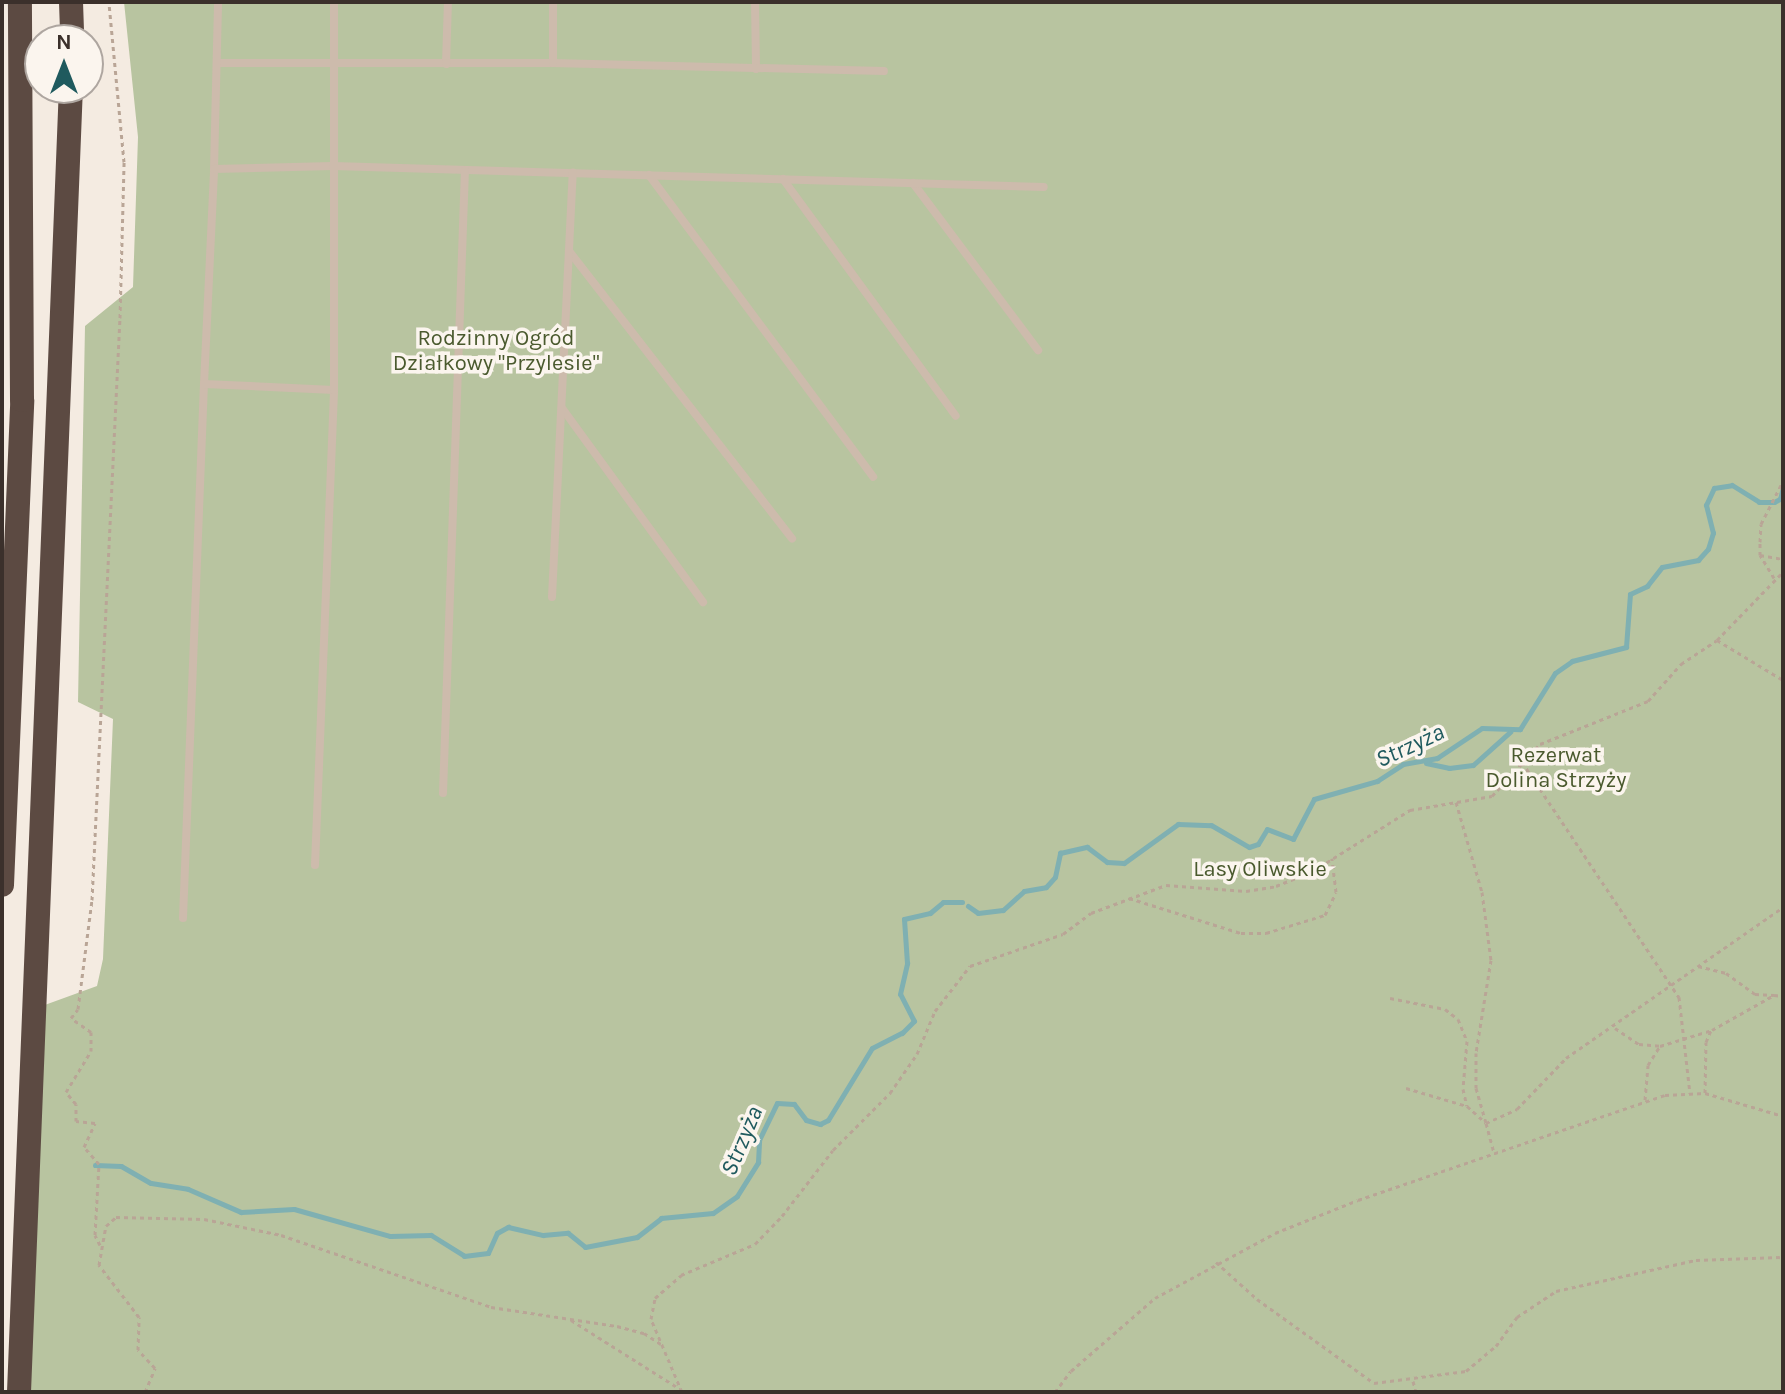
<!DOCTYPE html>
<html>
<head>
<meta charset="utf-8">
<style>
  body { margin:0 }
  #map { position:relative; width:1785px; height:1394px; overflow:hidden; background:#f4ebe1; font-family:Karla,sans-serif }
  div>[style] { position:absolute }
  [style*='--x'] { left:calc(var(--x)*1px); top:calc(var(--y)*1px); width:calc(var(--w)*1px); rotate:calc(var(--a)*1deg) }
  .green>* { inset:0; background:#b8c4a0 }
  .stream>* { height:5px; margin:-2.5px; padding:0 2.5px; transform-origin:2.5px; border-radius:2.5px; background:#7fb0b2 }
  .path>* { height:3px; margin-top:-1.5px; transform-origin:0; background:repeating-linear-gradient(90deg,#b9a596 0 4px,transparent 0 8px) }
  .service>* { height:8px; margin:-4px; padding:0 4px; transform-origin:4px; border-radius:4px; background:#cdbbac }
  .motorway>* { height:24px; margin:-12px; padding:0 12px; transform-origin:12px; border-radius:12px; background:#5c4a42 }
  span { translate:-50% -50%; white-space:nowrap; text-align:center; line-height:1.15; -webkit-text-stroke:7px #fbf5ee; paint-order:stroke }
  .park-label { font-size:22px; color:#4a5a2e }
  .water-label { font-size:24px; color:#1f5a5e; font-style:italic }
  .frame { position:absolute; inset:0; border:4px solid #3b302b; pointer-events:none }
  .north { position:absolute; left:24px; top:24px; width:80px; height:80px; box-sizing:border-box; background:#fbf5ee; border:2px solid #aea6a0; border-radius:50%; rotate:0deg; font-size:22px; font-weight:700; line-height:32px; text-align:center; color:#3b302b }
  .north::after { content:''; display:block; margin:auto; width:28px; height:36px; background:#1f5a5e; clip-path:polygon(50% 0,100% 100%,50% 72%,0 100%) }
</style>
</head>
<body>
<div id="map">
  <div class="green">
    <div style="clip-path:polygon(124px 2px,1783px 2px,1783px 1392px,29px 1392px,42px 1006px,97px 986px,103px 959px,113px 719px,78px 702px,85px 326px,133px 287px,138px 137px)"></div>
  </div>
  <div class="stream">
    <div style="--x:1426;--y:763;--w:24;--a:12"></div>
    <div style="--x:1449;--y:768;--w:24;--a:-7"></div>
    <div style="--x:1473;--y:765;--w:50;--a:-41.7"></div>
    <div style="--x:968;--y:906;--w:12;--a:35"></div>
    <div style="--x:978;--y:913;--w:25;--a:-7"></div>
    <div style="--x:1003;--y:910;--w:28;--a:-42"></div>
    <div style="--x:1024;--y:891;--w:22;--a:-10"></div>
    <div style="--x:1046;--y:887;--w:13;--a:-48"></div>
    <div style="--x:1055;--y:877;--w:25;--a:-78"></div>
    <div style="--x:1060;--y:853;--w:28;--a:-13"></div>
    <div style="--x:1087;--y:847;--w:25;--a:37"></div>
    <div style="--x:1107;--y:862;--w:17;--a:3"></div>
    <div style="--x:1124;--y:863;--w:67;--a:-35.8"></div>
    <div style="--x:1178;--y:824;--w:33;--a:2"></div>
    <div style="--x:1211;--y:825;--w:44;--a:30.1"></div>
    <div style="--x:1249;--y:847;--w:9;--a:-18"></div>
    <div style="--x:1258;--y:844;--w:17;--a:-59"></div>
    <div style="--x:1267;--y:829;--w:28;--a:21"></div>
    <div style="--x:1293;--y:839;--w:45;--a:-62.3"></div>
    <div style="--x:1314;--y:799;--w:66;--a:-15.9"></div>
    <div style="--x:1377;--y:781;--w:31;--a:-33"></div>
    <div style="--x:1403;--y:764;--w:35;--a:-10"></div>
    <div style="--x:1437;--y:758;--w:54;--a:-33.7"></div>
    <div style="--x:1482;--y:728;--w:38;--a:2"></div>
    <div style="--x:1520;--y:729;--w:66;--a:-58"></div>
    <div style="--x:1555;--y:673;--w:21;--a:-35"></div>
    <div style="--x:1572;--y:661;--w:56;--a:-14.5"></div>
    <div style="--x:1626;--y:647;--w:53;--a:-85.7"></div>
    <div style="--x:1630;--y:594;--w:19;--a:-25"></div>
    <div style="--x:1647;--y:586;--w:24;--a:-52"></div>
    <div style="--x:1662;--y:567;--w:37;--a:-11"></div>
    <div style="--x:1698;--y:560;--w:15;--a:-48"></div>
    <div style="--x:1708;--y:549;--w:17;--a:-73"></div>
    <div style="--x:1713;--y:533;--w:29;--a:-104"></div>
    <div style="--x:1706;--y:505;--w:19;--a:-65"></div>
    <div style="--x:1714;--y:488;--w:18;--a:-9"></div>
    <div style="--x:1732;--y:485;--w:32;--a:32"></div>
    <div style="--x:1759;--y:502;--w:15;--a:0"></div>
    <div style="--x:1774;--y:502;--w:7;--a:-27"></div>
    <div style="--x:1780;--y:499;--w:12;--a:-76"></div>
    <div style="--x:95;--y:1165;--w:26;--a:2"></div>
    <div style="--x:121;--y:1166;--w:34;--a:30"></div>
    <div style="--x:151;--y:1183;--w:37;--a:9"></div>
    <div style="--x:188;--y:1189;--w:58;--a:23.5"></div>
    <div style="--x:241;--y:1212;--w:53;--a:-3.2"></div>
    <div style="--x:294;--y:1209;--w:100;--a:15.7"></div>
    <div style="--x:390;--y:1236;--w:41;--a:-1.4"></div>
    <div style="--x:431;--y:1235;--w:39;--a:32"></div>
    <div style="--x:464;--y:1256;--w:24;--a:-7"></div>
    <div style="--x:488;--y:1253;--w:22;--a:-66"></div>
    <div style="--x:497;--y:1233;--w:13;--a:-29"></div>
    <div style="--x:508;--y:1227;--w:36;--a:13"></div>
    <div style="--x:543;--y:1235;--w:25;--a:-5"></div>
    <div style="--x:568;--y:1233;--w:22;--a:39"></div>
    <div style="--x:585;--y:1247;--w:53;--a:-10.9"></div>
    <div style="--x:637;--y:1237;--w:31;--a:-38"></div>
    <div style="--x:661;--y:1218;--w:52;--a:-5.5"></div>
    <div style="--x:713;--y:1213;--w:29;--a:-35"></div>
    <div style="--x:737;--y:1196;--w:40;--a:-58"></div>
    <div style="--x:758;--y:1162;--w:22;--a:-87"></div>
    <div style="--x:759;--y:1140;--w:41;--a:-64.1"></div>
    <div style="--x:777;--y:1103;--w:17;--a:3"></div>
    <div style="--x:794;--y:1104;--w:20;--a:53"></div>
    <div style="--x:806;--y:1120;--w:15;--a:16"></div>
    <div style="--x:820;--y:1124;--w:9;--a:-27"></div>
    <div style="--x:828;--y:1120;--w:84;--a:-58.6"></div>
    <div style="--x:872;--y:1048;--w:34;--a:-27"></div>
    <div style="--x:902;--y:1033;--w:17;--a:-45"></div>
    <div style="--x:914;--y:1021;--w:30;--a:-117"></div>
    <div style="--x:900;--y:994;--w:32;--a:-77"></div>
    <div style="--x:907;--y:963;--w:44;--a:-93.9"></div>
    <div style="--x:904;--y:919;--w:27;--a:-13"></div>
    <div style="--x:930;--y:913;--w:17;--a:-40"></div>
    <div style="--x:943;--y:902;--w:19;--a:0"></div>
  </div>
  <div class="path">
    <div style="--x:1760;--y:555;--w:23;--a:10"></div>
    <div style="--x:1774;--y:578;--w:27;--a:-121"></div>
    <div style="--x:1760;--y:555;--w:13;--a:-90"></div>
    <div style="--x:1760;--y:542;--w:18;--a:-87"></div>
    <div style="--x:1761;--y:524;--w:48;--a:-62.9"></div>
    <div style="--x:1717;--y:640;--w:77;--a:31.2"></div>
    <div style="--x:1522;--y:762;--w:283;--a:56.3"></div>
    <div style="--x:1679;--y:997;--w:97;--a:83.5"></div>
    <div style="--x:1456;--y:802;--w:94;--a:73.9"></div>
    <div style="--x:1482;--y:892;--w:69;--a:82.5"></div>
    <div style="--x:1491;--y:960;--w:94;--a:99.2"></div>
    <div style="--x:1476;--y:1053;--w:35;--a:90"></div>
    <div style="--x:1476;--y:1088;--w:36;--a:74"></div>
    <div style="--x:1486;--y:1123;--w:34;--a:-24"></div>
    <div style="--x:1517;--y:1109;--w:71;--a:-46.1"></div>
    <div style="--x:1566;--y:1058;--w:264;--a:-34.8"></div>
    <div style="--x:1129;--y:898;--w:117;--a:17.4"></div>
    <div style="--x:1241;--y:933;--w:25;--a:0"></div>
    <div style="--x:1266;--y:933;--w:62;--a:-17"></div>
    <div style="--x:1325;--y:915;--w:25;--a:-64"></div>
    <div style="--x:1336;--y:892;--w:34;--a:-97"></div>
    <div style="--x:1698;--y:966;--w:29;--a:14"></div>
    <div style="--x:1726;--y:973;--w:36;--a:36"></div>
    <div style="--x:1755;--y:994;--w:19;--a:3"></div>
    <div style="--x:1390;--y:998;--w:56;--a:11.3"></div>
    <div style="--x:1445;--y:1009;--w:16;--a:38"></div>
    <div style="--x:1458;--y:1019;--w:24;--a:68"></div>
    <div style="--x:1467;--y:1041;--w:48;--a:94.8"></div>
    <div style="--x:1463;--y:1089;--w:17;--a:77"></div>
    <div style="--x:1615;--y:1028;--w:29;--a:34"></div>
    <div style="--x:1639;--y:1044;--w:21;--a:5"></div>
    <div style="--x:1406;--y:1088;--w:64;--a:16.4"></div>
    <div style="--x:1467;--y:1106;--w:25;--a:42"></div>
    <div style="--x:1486;--y:1123;--w:31;--a:75"></div>
    <div style="--x:1705;--y:1093;--w:51;--a:-88.9"></div>
    <div style="--x:1706;--y:1042;--w:13;--a:-67"></div>
    <div style="--x:1645;--y:1100;--w:35;--a:-85"></div>
    <div style="--x:1648;--y:1065;--w:22;--a:-58"></div>
    <div style="--x:1660;--y:1046;--w:54;--a:-17.1"></div>
    <div style="--x:1712;--y:1030;--w:71;--a:-29.4"></div>
    <div style="--x:1774;--y:995;--w:9;--a:6"></div>
    <div style="--x:100;--y:1245;--w:11;--a:-117"></div>
    <div style="--x:95;--y:1235;--w:71;--a:-86.8"></div>
    <div style="--x:99;--y:1164;--w:23;--a:-131"></div>
    <div style="--x:84;--y:1147;--w:26;--a:-65"></div>
    <div style="--x:95;--y:1123;--w:19;--a:-174"></div>
    <div style="--x:76;--y:1121;--w:17;--a:-90"></div>
    <div style="--x:76;--y:1104;--w:16;--a:-130"></div>
    <div style="--x:66;--y:1092;--w:48;--a:-58.6"></div>
    <div style="--x:91;--y:1051;--w:19;--a:-90"></div>
    <div style="--x:91;--y:1032;--w:24;--a:-145"></div>
    <div style="--x:71;--y:1018;--w:11;--a:-52"></div>
    <div style="--x:78;--y:1009;--w:110;--a:-82.7"></div>
    <div style="--x:92;--y:900;--w:583;--a:-87.25"></div>
    <div style="--x:120;--y:318;--w:156;--a:-88.5"></div>
    <div style="--x:124;--y:162;--w:161;--a:-95.4"></div>
    <div style="--x:1216;--y:1262;--w:55;--a:42.1"></div>
    <div style="--x:1257;--y:1299;--w:144;--a:35.7"></div>
    <div style="--x:1374;--y:1383;--w:93;--a:-7.4"></div>
    <div style="--x:1466;--y:1371;--w:39;--a:-40"></div>
    <div style="--x:1496;--y:1346;--w:36;--a:-54"></div>
    <div style="--x:1517;--y:1317;--w:47;--a:-33.7"></div>
    <div style="--x:1556;--y:1291;--w:143;--a:-12.5"></div>
    <div style="--x:1696;--y:1260;--w:87;--a:-2"></div>
    <div style="--x:571;--y:1320;--w:129;--a:32.3"></div>
    <div style="--x:1413;--y:1381;--w:11;--a:75"></div>
    <div style="--x:145;--y:1392;--w:26;--a:-67"></div>
    <div style="--x:155;--y:1368;--w:25;--a:-133"></div>
    <div style="--x:138;--y:1350;--w:33;--a:-88"></div>
    <div style="--x:139;--y:1317;--w:66;--a:-127.6"></div>
    <div style="--x:99;--y:1265;--w:40;--a:-80"></div>
    <div style="--x:106;--y:1226;--w:13;--a:-42"></div>
    <div style="--x:116;--y:1217;--w:88;--a:1.3"></div>
    <div style="--x:204;--y:1219;--w:79;--a:11.7"></div>
    <div style="--x:281;--y:1235;--w:222;--a:18.9"></div>
    <div style="--x:491;--y:1307;--w:127;--a:8.6"></div>
    <div style="--x:617;--y:1326;--w:28;--a:15"></div>
    <div style="--x:644;--y:1333;--w:20;--a:33"></div>
    <div style="--x:682;--y:1392;--w:79;--a:-113"></div>
    <div style="--x:651;--y:1319;--w:21;--a:-79"></div>
    <div style="--x:655;--y:1298;--w:35;--a:-41"></div>
    <div style="--x:681;--y:1275;--w:80;--a:-22.7"></div>
    <div style="--x:755;--y:1244;--w:39;--a:-46"></div>
    <div style="--x:782;--y:1216;--w:83;--a:-52.3"></div>
    <div style="--x:833;--y:1150;--w:81;--a:-45"></div>
    <div style="--x:890;--y:1093;--w:47;--a:-55.3"></div>
    <div style="--x:917;--y:1054;--w:47;--a:-67.3"></div>
    <div style="--x:935;--y:1011;--w:57;--a:-52.1"></div>
    <div style="--x:970;--y:966;--w:98;--a:-19"></div>
    <div style="--x:1063;--y:934;--w:35;--a:-37"></div>
    <div style="--x:1091;--y:913;--w:80;--a:-20.5"></div>
    <div style="--x:1166;--y:885;--w:80;--a:4.3"></div>
    <div style="--x:1246;--y:891;--w:30;--a:-9"></div>
    <div style="--x:1276;--y:886;--w:40;--a:-22"></div>
    <div style="--x:1313;--y:871;--w:115;--a:-32.2"></div>
    <div style="--x:1410;--y:810;--w:83;--a:-9.7"></div>
    <div style="--x:1492;--y:796;--w:71;--a:-47.3"></div>
    <div style="--x:1540;--y:744;--w:116;--a:-21.7"></div>
    <div style="--x:1648;--y:701;--w:50;--a:-48.3"></div>
    <div style="--x:1681;--y:664;--w:43;--a:-33.7"></div>
    <div style="--x:1717;--y:640;--w:95;--a:-45.9"></div>
    <div style="--x:1055;--y:1392;--w:26;--a:-53"></div>
    <div style="--x:1071;--y:1371;--w:111;--a:-41"></div>
    <div style="--x:1155;--y:1298;--w:136;--a:-28.4"></div>
    <div style="--x:1275;--y:1233;--w:89;--a:-21.7"></div>
    <div style="--x:1358;--y:1200;--w:324;--a:-18.9"></div>
    <div style="--x:1665;--y:1095;--w:40;--a:-2.9"></div>
    <div style="--x:1705;--y:1093;--w:81;--a:16.4"></div>
  </div>
  <div class="service">
    <div style="--x:755;--y:2;--w:67;--a:89.1"></div>
    <div style="--x:219;--y:63;--w:334;--a:0"></div>
    <div style="--x:553;--y:63;--w:331;--a:1.4"></div>
    <div style="--x:553;--y:63;--w:61;--a:-90"></div>
    <div style="--x:446;--y:64;--w:62;--a:-88.2"></div>
    <div style="--x:214;--y:169;--w:167;--a:-88.6"></div>
    <div style="--x:649;--y:175;--w:376;--a:53.4"></div>
    <div style="--x:783;--y:179;--w:293;--a:53.9"></div>
    <div style="--x:913;--y:183;--w:209;--a:53.2"></div>
    <div style="--x:569;--y:251;--w:364;--a:52.2"></div>
    <div style="--x:204;--y:384;--w:215;--a:-87.3"></div>
    <div style="--x:214;--y:169;--w:119;--a:-1.4"></div>
    <div style="--x:333;--y:166;--w:711;--a:1.69"></div>
    <div style="--x:562;--y:408;--w:240;--a:54"></div>
    <div style="--x:552;--y:597;--w:425;--a:-87.2"></div>
    <div style="--x:443;--y:793;--w:623;--a:-87.98"></div>
    <div style="--x:315;--y:865;--w:475;--a:-87.7"></div>
    <div style="--x:183;--y:918;--w:534;--a:-87.75"></div>
    <div style="--x:204;--y:384;--w:130;--a:2.6"></div>
    <div style="--x:334;--y:390;--w:388;--a:-90"></div>
  </div>
  <div class="motorway">
    <div style="--x:71;--y:2;--w:38;--a:88"></div>
    <div style="--x:2;--y:885;--w:485;--a:-87.6"></div>
    <div style="--x:22;--y:400;--w:398;--a:-90.3"></div>
    <div style="--x:19;--y:1392;--w:1305;--a:-87.72"></div>
  </div>
  <div class="park-label">
    <span style="left:496px;top:351px">Rodzinny Ogród<br>Działkowy "Przylesie"</span>
    <span style="left:1556px;top:768px">Rezerwat<br>Dolina Strzyży</span>
    <span style="left:1260px;top:870px">Lasy Oliwskie</span>
  </div>
  <div class="water-label">
    <span style="left:1410px;top:746px;rotate:-25deg">Strzyża</span>
    <span style="left:742px;top:1141px;rotate:-67deg">Strzyża</span>
  </div>
  <div class="frame"></div>
  <div class="north">N</div>
</div>
</body>
</html>
